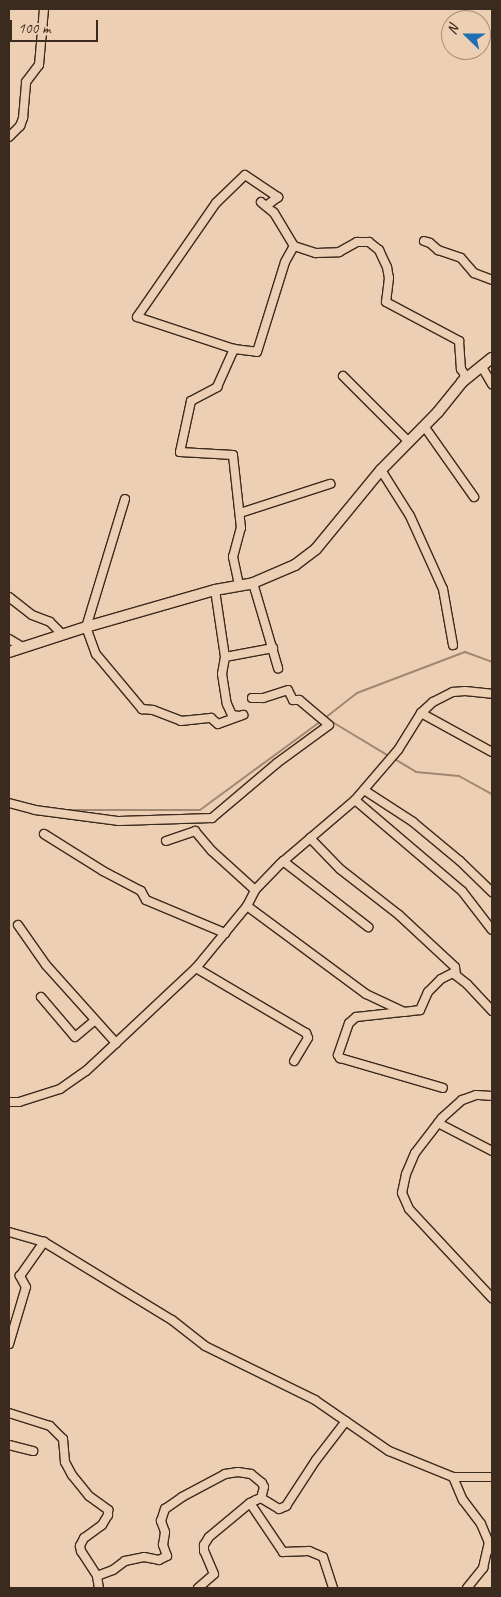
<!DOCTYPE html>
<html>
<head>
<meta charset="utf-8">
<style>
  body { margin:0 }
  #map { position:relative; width:501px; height:1597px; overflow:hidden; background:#edcfb3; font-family:Caveat,sans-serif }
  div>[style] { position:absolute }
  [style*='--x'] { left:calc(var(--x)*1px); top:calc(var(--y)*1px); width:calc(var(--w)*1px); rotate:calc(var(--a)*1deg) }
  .stream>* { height:2px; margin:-1px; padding:0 1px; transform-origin:1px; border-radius:1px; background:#a18873 }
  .roads { filter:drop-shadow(1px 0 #3b2a1e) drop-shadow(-1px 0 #3b2a1e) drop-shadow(0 1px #3b2a1e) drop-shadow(0 -1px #3b2a1e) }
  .minor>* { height:8px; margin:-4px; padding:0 4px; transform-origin:4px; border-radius:4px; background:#edcfb3 }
  .major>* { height:10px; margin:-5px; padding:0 5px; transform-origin:5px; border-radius:5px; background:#edcfb3 }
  span { translate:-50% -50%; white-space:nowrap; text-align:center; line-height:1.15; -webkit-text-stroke:4px #edcfb3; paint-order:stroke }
  .frame { position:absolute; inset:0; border:10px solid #3b2a1e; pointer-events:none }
  .north { position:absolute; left:441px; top:10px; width:50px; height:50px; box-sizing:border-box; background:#edcfb3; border:1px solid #a68d77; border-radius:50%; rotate:292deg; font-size:14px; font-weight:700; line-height:20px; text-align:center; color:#3b2a1e }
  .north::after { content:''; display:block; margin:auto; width:18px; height:22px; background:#1f6fb2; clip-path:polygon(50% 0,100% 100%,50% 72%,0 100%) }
  .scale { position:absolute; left:10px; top:20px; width:88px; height:22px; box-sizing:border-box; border:2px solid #3b2a1e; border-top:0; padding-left:6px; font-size:15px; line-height:18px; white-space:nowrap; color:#3b2a1e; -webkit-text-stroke:4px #edcfb3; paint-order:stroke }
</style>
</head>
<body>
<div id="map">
  <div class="stream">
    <div style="--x:325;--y:718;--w:41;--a:-38"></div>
    <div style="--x:357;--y:693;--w:116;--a:-20.8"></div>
    <div style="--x:465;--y:652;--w:29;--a:20"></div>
    <div style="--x:329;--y:720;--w:70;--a:31"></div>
    <div style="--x:393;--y:758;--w:27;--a:31"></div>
    <div style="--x:416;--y:772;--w:43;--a:5.3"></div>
    <div style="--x:459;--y:776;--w:38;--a:29"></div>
    <div style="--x:60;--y:810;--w:140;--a:0"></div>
    <div style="--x:200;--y:810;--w:150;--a:-36.3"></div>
  </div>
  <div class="roads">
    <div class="minor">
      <div style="--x:9;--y:137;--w:16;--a:-45"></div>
      <div style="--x:20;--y:126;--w:9;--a:-69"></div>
      <div style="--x:23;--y:118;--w:36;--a:-85"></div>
      <div style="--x:26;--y:82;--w:21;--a:-53"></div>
      <div style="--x:39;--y:65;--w:56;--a:-84.9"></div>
      <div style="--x:424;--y:241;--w:6;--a:18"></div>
      <div style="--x:430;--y:243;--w:11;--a:41"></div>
      <div style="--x:438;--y:250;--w:24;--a:19"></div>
      <div style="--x:461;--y:258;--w:20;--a:49"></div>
      <div style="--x:474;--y:273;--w:19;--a:21"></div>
      <div style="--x:294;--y:246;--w:23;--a:18"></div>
      <div style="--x:316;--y:253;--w:23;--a:-2"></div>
      <div style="--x:339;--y:252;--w:21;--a:-29"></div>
      <div style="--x:357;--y:242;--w:12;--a:0"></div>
      <div style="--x:369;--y:242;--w:13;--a:39"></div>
      <div style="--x:379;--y:250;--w:19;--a:65"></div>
      <div style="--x:387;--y:267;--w:11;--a:80"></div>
      <div style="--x:389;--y:278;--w:24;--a:97"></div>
      <div style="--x:386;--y:302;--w:83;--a:28.1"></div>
      <div style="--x:459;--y:341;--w:28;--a:86"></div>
      <div style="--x:461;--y:369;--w:7;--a:56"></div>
      <div style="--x:465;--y:375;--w:8;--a:113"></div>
      <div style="--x:234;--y:349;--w:102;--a:-161.7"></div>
      <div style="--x:137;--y:317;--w:139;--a:-55.3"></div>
      <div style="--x:216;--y:203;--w:40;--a:-44"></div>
      <div style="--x:245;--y:175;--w:40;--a:34"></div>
      <div style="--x:278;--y:197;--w:15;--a:143"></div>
      <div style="--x:482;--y:367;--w:20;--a:60"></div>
      <div style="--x:343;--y:376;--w:93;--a:45"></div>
      <div style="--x:424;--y:426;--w:87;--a:54.8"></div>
      <div style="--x:381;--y:470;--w:54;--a:57.8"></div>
      <div style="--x:410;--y:516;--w:80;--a:65.7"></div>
      <div style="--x:443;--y:589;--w:57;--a:79.9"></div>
      <div style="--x:125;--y:499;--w:134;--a:106.9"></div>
      <div style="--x:86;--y:627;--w:29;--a:70"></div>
      <div style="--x:96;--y:654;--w:72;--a:50.1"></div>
      <div style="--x:142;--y:709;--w:11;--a:5"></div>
      <div style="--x:153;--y:710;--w:30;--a:21"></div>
      <div style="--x:181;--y:721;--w:30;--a:-6"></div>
      <div style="--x:211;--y:718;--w:9;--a:41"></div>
      <div style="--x:218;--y:724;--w:27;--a:-20"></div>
      <div style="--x:240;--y:513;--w:95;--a:-17.9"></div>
      <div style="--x:253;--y:583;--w:89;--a:73.6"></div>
      <div style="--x:239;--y:585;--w:29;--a:-102"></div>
      <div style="--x:233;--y:557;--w:30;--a:-75"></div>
      <div style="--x:241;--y:528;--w:73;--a:-96.3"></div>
      <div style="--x:233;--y:455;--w:53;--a:-176.8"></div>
      <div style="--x:180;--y:452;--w:52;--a:-77.8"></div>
      <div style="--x:191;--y:401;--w:30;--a:-28"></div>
      <div style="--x:217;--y:387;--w:42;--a:-65.9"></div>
      <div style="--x:234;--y:349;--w:23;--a:7"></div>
      <div style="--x:257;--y:352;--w:94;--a:-72.7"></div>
      <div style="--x:285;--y:262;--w:18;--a:-61"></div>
      <div style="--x:294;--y:246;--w:39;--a:-121"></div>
      <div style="--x:274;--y:213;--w:17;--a:-140"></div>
      <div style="--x:215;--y:590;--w:68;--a:81.5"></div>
      <div style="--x:225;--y:657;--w:17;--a:100"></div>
      <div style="--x:222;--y:674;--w:30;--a:81"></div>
      <div style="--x:227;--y:704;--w:12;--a:66"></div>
      <div style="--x:232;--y:715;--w:7;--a:8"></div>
      <div style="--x:9;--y:597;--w:29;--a:38"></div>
      <div style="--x:32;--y:615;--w:19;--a:21"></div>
      <div style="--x:50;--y:622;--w:18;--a:45"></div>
      <div style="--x:9;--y:639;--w:17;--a:31"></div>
      <div style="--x:225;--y:657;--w:49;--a:-10.6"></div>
      <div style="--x:421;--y:713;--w:81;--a:28.8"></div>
      <div style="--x:364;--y:790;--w:59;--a:33.1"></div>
      <div style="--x:413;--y:822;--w:61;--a:39.7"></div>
      <div style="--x:460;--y:861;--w:45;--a:44.1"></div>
      <div style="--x:355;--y:800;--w:140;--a:40.4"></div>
      <div style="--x:462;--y:891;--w:49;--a:52.4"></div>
      <div style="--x:9;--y:803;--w:27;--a:15"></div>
      <div style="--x:35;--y:810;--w:85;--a:7.5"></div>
      <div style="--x:119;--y:821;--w:93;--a:-1.8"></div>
      <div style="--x:212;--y:818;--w:85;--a:-40.2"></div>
      <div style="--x:277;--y:763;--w:64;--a:-36.2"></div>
      <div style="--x:329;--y:725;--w:39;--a:-140"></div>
      <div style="--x:299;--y:700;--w:6;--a:180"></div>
      <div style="--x:293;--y:700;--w:11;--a:-117"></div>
      <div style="--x:288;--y:690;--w:26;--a:162"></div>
      <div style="--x:263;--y:698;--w:11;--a:180"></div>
      <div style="--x:44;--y:834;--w:70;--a:32.1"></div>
      <div style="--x:103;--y:871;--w:43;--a:27.8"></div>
      <div style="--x:141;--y:891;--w:10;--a:61"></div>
      <div style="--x:146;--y:900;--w:86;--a:22.7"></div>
      <div style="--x:310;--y:838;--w:43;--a:45.9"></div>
      <div style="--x:340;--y:869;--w:75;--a:37.9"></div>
      <div style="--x:399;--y:915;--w:76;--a:42.9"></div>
      <div style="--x:455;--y:967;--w:8;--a:83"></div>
      <div style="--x:166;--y:841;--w:31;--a:-19"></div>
      <div style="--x:195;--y:831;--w:26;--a:50"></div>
      <div style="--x:212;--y:851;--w:58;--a:42.2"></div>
      <div style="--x:283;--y:861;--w:108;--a:37.8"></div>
      <div style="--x:247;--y:906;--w:148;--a:36.5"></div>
      <div style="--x:366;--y:994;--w:42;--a:25.3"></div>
      <div style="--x:404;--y:1012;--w:16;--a:-7"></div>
      <div style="--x:420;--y:1010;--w:20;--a:-66"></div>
      <div style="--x:428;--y:992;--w:18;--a:-45"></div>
      <div style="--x:441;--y:979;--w:13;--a:-27"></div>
      <div style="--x:453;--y:973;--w:18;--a:38"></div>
      <div style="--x:467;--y:984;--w:37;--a:47"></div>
      <div style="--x:18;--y:925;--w:49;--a:55"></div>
      <div style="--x:46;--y:965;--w:105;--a:48.1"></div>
      <div style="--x:196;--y:968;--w:128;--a:30.6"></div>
      <div style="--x:306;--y:1033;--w:5;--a:68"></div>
      <div style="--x:308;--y:1038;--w:27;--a:121"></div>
      <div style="--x:41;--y:997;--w:52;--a:49.6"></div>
      <div style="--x:75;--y:1037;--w:26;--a:-40"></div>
      <div style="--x:402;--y:1012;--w:46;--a:173.8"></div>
      <div style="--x:356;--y:1017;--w:9;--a:139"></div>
      <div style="--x:349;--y:1023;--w:34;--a:109"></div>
      <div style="--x:338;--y:1055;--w:4;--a:56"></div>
      <div style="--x:340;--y:1058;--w:107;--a:16.2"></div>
      <div style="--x:492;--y:1096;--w:16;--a:-176"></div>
      <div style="--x:476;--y:1095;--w:15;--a:160"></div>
      <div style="--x:462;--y:1100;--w:27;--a:138"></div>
      <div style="--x:442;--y:1118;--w:44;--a:127.6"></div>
      <div style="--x:415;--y:1153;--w:23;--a:113"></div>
      <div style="--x:406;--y:1174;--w:19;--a:102"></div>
      <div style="--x:402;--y:1193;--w:17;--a:66"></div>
      <div style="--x:409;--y:1209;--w:122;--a:47"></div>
      <div style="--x:9;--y:1102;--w:10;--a:0"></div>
      <div style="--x:19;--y:1102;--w:43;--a:-17.6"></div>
      <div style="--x:60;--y:1089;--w:32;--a:-35"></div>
      <div style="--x:86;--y:1071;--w:41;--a:-43"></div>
      <div style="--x:116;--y:1043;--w:110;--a:-43.2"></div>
      <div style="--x:196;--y:968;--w:80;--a:-50.6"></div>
      <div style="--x:247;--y:906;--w:18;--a:-63"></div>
      <div style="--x:255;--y:890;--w:36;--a:-46"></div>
      <div style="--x:280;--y:864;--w:99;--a:-40.5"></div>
      <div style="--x:355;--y:800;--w:66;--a:-49.3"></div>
      <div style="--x:398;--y:750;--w:44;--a:-58.1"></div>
      <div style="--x:421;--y:713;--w:16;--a:-43"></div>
      <div style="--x:433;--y:702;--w:22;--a:-27"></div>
      <div style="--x:453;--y:692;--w:12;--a:-5"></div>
      <div style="--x:465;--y:691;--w:27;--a:6"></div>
      <div style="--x:438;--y:1123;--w:61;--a:27.4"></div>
      <div style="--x:9;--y:1232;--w:36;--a:16"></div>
      <div style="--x:44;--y:1242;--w:150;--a:31.4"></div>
      <div style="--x:172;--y:1320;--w:42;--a:38.2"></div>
      <div style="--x:205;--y:1346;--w:123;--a:26.1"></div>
      <div style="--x:315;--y:1400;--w:90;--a:34.6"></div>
      <div style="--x:389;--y:1451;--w:69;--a:22.1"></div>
      <div style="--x:453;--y:1477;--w:39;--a:0"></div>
      <div style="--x:9;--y:1344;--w:59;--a:-73.4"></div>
      <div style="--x:26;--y:1287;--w:13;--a:-119"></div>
      <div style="--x:20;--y:1276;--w:42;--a:-54.8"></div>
      <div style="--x:9;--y:1413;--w:43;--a:17.6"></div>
      <div style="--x:50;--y:1426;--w:18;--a:45"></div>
      <div style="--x:63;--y:1439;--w:23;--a:85"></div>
      <div style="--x:65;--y:1462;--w:15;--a:62"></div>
      <div style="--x:72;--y:1475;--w:27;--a:51"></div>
      <div style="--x:89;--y:1496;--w:24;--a:36"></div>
      <div style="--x:108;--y:1510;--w:5;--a:90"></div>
      <div style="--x:108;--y:1515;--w:12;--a:121"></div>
      <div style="--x:102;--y:1525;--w:22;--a:144"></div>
      <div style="--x:84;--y:1538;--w:9;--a:117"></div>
      <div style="--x:80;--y:1546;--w:5;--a:79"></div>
      <div style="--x:81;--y:1551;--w:30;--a:57"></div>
      <div style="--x:97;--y:1576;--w:12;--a:81"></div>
      <div style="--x:9;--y:1445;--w:25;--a:14"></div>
      <div style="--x:453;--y:1477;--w:25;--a:67"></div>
      <div style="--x:463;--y:1500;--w:30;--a:53"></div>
      <div style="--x:481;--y:1524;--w:28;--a:67"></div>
      <div style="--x:250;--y:1503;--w:59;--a:56"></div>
      <div style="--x:283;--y:1552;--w:26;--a:-2"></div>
      <div style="--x:309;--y:1551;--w:15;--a:23"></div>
      <div style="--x:323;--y:1557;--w:33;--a:72"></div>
      <div style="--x:97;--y:1576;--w:17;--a:-21"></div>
      <div style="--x:113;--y:1570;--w:15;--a:-37"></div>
      <div style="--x:125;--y:1561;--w:19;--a:-12"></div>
      <div style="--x:144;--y:1557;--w:15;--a:11"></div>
      <div style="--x:159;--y:1560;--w:9;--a:-27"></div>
      <div style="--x:167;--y:1556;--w:12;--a:-110"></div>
      <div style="--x:163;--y:1545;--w:13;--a:-81"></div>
      <div style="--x:165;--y:1532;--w:12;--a:-110"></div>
      <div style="--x:161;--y:1521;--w:13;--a:-72"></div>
      <div style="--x:165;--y:1509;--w:21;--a:-35"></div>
      <div style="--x:182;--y:1497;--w:49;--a:-28.1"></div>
      <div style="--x:225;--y:1474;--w:13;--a:-9"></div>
      <div style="--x:238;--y:1472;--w:13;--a:9"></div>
      <div style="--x:251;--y:1474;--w:14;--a:39"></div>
      <div style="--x:262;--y:1483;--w:4;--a:63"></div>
      <div style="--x:264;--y:1487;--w:11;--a:105"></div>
      <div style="--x:198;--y:1588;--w:21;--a:-41"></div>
      <div style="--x:214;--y:1574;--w:25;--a:-113"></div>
      <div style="--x:204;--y:1551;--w:6;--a:-90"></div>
      <div style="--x:204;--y:1545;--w:9;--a:-58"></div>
      <div style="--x:209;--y:1537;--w:53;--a:-39.7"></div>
      <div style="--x:250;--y:1503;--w:7;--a:-27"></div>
      <div style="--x:256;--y:1500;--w:5;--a:-22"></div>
      <div style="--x:261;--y:1498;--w:21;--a:31"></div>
      <div style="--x:279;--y:1509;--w:8;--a:-23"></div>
      <div style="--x:286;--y:1506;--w:55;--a:-56.9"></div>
      <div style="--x:316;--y:1460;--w:49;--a:-52.4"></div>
      <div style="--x:467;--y:1588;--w:26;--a:-51"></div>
      <div style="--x:483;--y:1568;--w:26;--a:-77"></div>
    </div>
    <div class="major">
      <div style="--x:9;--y:652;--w:81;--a:-18"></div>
      <div style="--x:86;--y:627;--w:134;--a:-16"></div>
      <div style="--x:215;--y:590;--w:39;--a:-10"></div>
      <div style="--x:253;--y:583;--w:46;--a:-23.2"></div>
      <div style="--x:295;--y:565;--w:26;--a:-37"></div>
      <div style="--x:316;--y:549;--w:102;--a:-50.6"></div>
      <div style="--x:381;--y:470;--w:81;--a:-45.5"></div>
      <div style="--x:438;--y:412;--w:38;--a:-51"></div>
      <div style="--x:462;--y:382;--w:38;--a:-39"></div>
    </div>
  </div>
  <div class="frame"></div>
  <div class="north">N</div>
  <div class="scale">100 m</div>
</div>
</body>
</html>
